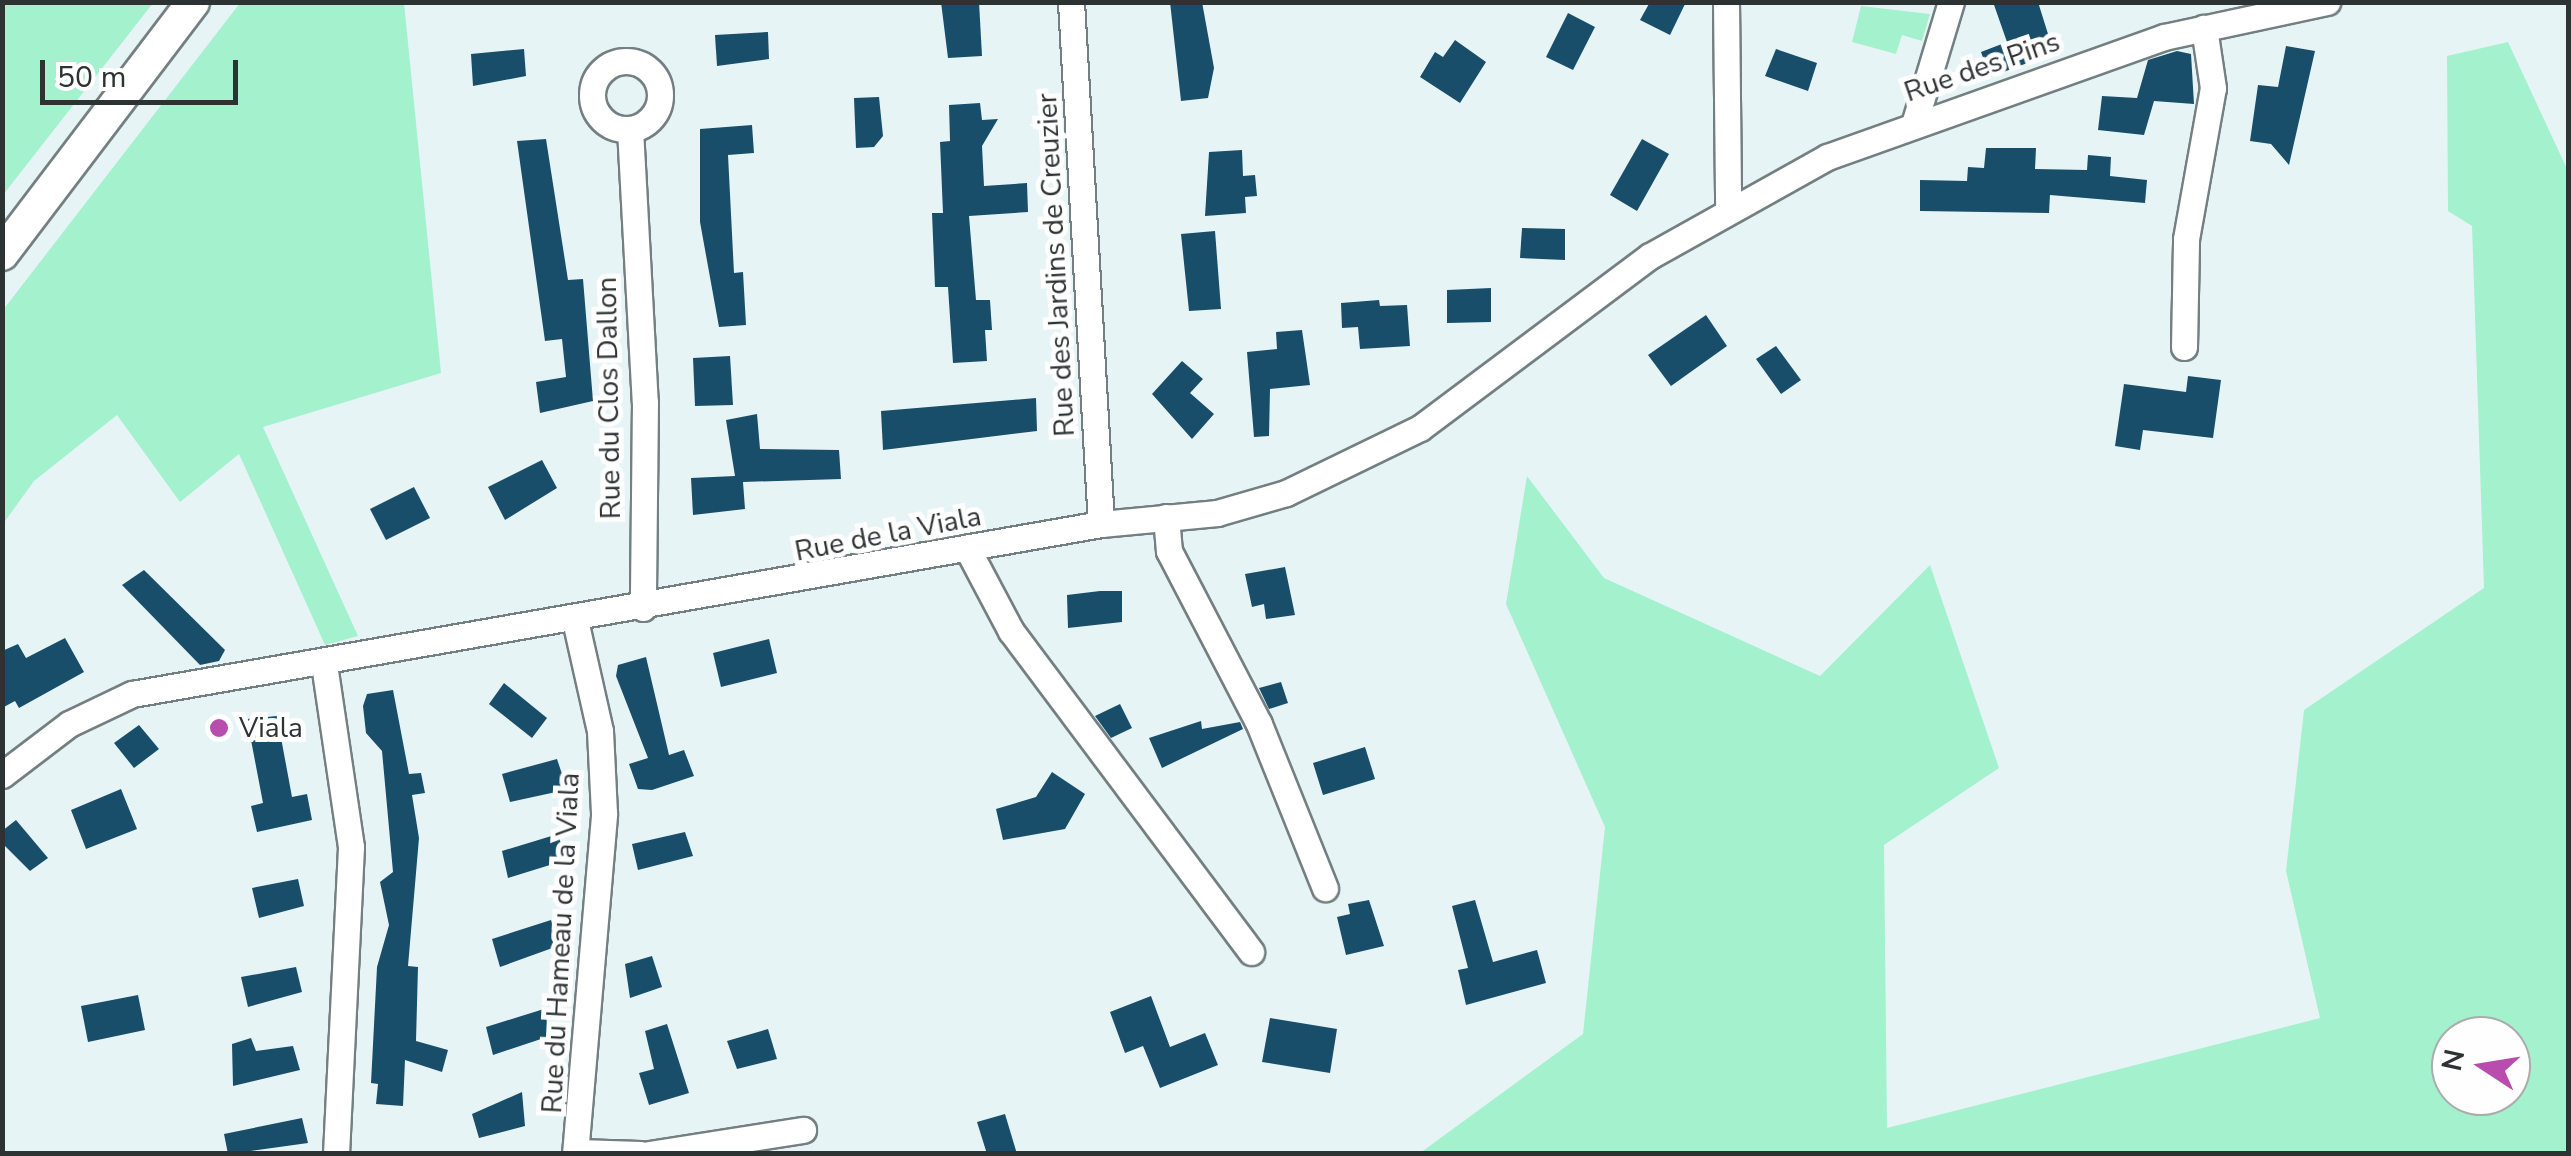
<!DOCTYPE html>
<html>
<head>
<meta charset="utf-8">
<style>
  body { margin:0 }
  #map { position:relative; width:2571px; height:1156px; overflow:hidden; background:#e7f4f6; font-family:"Nunito Sans",sans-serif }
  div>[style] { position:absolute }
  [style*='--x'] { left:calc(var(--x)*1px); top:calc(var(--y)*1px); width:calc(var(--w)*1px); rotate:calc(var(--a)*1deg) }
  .green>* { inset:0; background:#a4f1ce }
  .building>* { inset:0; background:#184e6a }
  .roads { filter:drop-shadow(2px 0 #747f81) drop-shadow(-2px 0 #747f81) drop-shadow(0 2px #747f81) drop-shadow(0 -2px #747f81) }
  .minor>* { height:25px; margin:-12.5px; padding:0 12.5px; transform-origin:12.5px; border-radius:12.5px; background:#fff }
  .minor>.ring { margin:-12.5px; padding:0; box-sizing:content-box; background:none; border:25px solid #fff; border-radius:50% }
  .major>* { height:32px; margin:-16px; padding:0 16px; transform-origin:16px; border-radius:16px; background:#fff }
  .dots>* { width:28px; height:28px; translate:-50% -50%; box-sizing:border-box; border:5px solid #fefefe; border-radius:50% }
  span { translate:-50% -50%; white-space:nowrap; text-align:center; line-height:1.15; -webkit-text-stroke:10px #fefefe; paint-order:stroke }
  .street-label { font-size:28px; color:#2d3233 }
  .poi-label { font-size:28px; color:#2d3233 }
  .left { translate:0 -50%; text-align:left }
  .frame { position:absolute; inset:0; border:5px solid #2d3233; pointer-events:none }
  .north { position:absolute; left:2431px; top:1016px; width:100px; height:100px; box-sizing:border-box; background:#fefefe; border:2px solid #aaacad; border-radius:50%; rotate:282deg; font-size:28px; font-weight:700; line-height:40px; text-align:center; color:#2d3233 }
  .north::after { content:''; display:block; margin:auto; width:35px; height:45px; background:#b84dae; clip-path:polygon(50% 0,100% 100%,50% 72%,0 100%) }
  .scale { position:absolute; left:40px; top:60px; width:198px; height:45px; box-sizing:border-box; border:5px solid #2d3233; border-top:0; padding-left:12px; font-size:30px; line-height:35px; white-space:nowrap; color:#2d3233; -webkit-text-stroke:8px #fefefe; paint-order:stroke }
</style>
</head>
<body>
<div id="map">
  <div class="green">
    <div style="clip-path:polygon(3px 2px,153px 3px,3px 195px,2px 3px)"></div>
    <div style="clip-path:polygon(240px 3px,404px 3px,441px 373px,263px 427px,358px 636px,325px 645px,239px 454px,180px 502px,117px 415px,34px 481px,3px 524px,3px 310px)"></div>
    <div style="clip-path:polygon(1861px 6px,1930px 14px,1922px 41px,1902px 35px,1896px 54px,1852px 42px)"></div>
    <div style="clip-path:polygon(evenodd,2508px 42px,2568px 171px,2568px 1153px,1420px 1153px,1583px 1034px,1605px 827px,1506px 604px,1527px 476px,1604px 578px,1820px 676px,1930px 565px,1999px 768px,1884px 845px,1887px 1128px,2320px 1018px,2286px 871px,2304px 710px,2484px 588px,2472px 226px,2448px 211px,2447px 56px,2508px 42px,2511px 1036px,2511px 1096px,2451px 1096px,2451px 1036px,2511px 1036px)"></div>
  </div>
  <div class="building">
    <div style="clip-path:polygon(941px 2px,979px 2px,982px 56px,948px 58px)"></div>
    <div style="clip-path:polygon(1170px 2px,1202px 2px,1214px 68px,1208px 98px,1181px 101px)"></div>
    <div style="clip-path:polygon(1650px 2px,1686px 2px,1670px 35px,1640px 20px)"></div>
    <div style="clip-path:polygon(1993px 2px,2038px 2px,2054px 53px,1990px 77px,1981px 52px,2007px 42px)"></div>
    <div style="clip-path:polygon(1568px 13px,1595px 27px,1573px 70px,1546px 57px)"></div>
    <div style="clip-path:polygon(768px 32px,769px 59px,717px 66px,715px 35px)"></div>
    <div style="clip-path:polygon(1455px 40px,1486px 62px,1460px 103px,1420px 77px,1435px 52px,1443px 57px)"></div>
    <div style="clip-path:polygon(2286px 46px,2315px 51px,2289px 165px,2271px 144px,2250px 141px,2258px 85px,2278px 87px)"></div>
    <div style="clip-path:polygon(524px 49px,526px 76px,473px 86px,471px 54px)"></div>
    <div style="clip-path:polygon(1776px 49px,1817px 63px,1808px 91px,1765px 76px)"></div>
    <div style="clip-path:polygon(2177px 51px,2191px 54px,2194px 104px,2154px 101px,2144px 135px,2098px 130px,2102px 96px,2137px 98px,2148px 60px)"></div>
    <div style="clip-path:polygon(879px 97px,883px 136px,874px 147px,856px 148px,854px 98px)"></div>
    <div style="clip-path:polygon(980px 103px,982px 120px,998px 119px,982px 146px,984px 186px,1027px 183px,1028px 212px,969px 216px,976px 300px,990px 300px,992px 330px,985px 330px,987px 361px,953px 363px,948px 287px,935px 287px,932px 213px,943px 213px,940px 142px,950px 141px,949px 105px)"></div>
    <div style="clip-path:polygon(752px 125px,754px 153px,728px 155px,734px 273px,743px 272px,746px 325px,719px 327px,700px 222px,700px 129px)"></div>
    <div style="clip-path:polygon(546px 139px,568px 280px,583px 279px,593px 401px,540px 413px,536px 382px,566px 377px,562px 339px,545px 341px,517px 141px)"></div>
    <div style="clip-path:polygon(1642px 139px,1669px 154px,1637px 211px,1610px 195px)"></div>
    <div style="clip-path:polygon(1986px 148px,2036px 148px,2035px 169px,2087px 170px,2088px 155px,2111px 157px,2110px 176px,2147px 180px,2145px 203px,2050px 195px,2049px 213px,1920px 211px,1920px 180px,1967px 181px,1968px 167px,1984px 168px)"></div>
    <div style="clip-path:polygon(1242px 150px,1243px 176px,1255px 175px,1257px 196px,1245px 197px,1246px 213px,1205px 216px,1209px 152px)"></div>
    <div style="clip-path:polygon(1522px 228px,1565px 229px,1565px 260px,1520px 258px)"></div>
    <div style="clip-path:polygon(1215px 231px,1221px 309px,1189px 311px,1181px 234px)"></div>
    <div style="clip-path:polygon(1491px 288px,1491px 322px,1447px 323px,1447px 290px)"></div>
    <div style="clip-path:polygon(1379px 300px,1380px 306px,1407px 305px,1410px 346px,1360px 349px,1358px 327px,1342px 328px,1341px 303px)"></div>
    <div style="clip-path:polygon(1706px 315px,1727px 346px,1671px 386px,1648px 355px)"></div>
    <div style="clip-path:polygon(1302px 330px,1310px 385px,1270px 389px,1269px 436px,1254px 437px,1247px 352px,1277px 349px,1276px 332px)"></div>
    <div style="clip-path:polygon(1776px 346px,1801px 380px,1781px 394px,1756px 359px)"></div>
    <div style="clip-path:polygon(730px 356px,733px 405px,695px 406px,693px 358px)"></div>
    <div style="clip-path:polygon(1182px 361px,1203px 379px,1190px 393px,1214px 414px,1192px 439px,1152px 394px)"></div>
    <div style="clip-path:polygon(2188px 376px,2221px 380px,2213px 438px,2143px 430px,2140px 450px,2115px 446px,2124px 384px,2186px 392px)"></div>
    <div style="clip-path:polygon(1036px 398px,1037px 431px,883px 450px,881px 411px)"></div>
    <div style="clip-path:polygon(757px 414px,760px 449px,839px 450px,841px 479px,743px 482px,745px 509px,693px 515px,691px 478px,735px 476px,726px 420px)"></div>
    <div style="clip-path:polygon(542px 460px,557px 488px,505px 520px,488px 487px)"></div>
    <div style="clip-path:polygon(414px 487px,430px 518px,386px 540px,370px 509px)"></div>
    <div style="clip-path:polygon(1285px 567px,1295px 615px,1266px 619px,1264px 604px,1252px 607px,1245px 574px)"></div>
    <div style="clip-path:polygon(144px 570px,225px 650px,219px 661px,200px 665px,122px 585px)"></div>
    <div style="clip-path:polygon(1100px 591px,1122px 591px,1122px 622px,1068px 628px,1067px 595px)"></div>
    <div style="clip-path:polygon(65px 638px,84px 672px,19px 708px,15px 701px,2px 708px,2px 651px,18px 644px,26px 658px)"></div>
    <div style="clip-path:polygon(769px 639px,777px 673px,721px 687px,713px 653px)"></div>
    <div style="clip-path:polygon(646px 657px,669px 755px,684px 750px,694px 776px,652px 790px,638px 789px,629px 764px,648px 758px,616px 676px,618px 665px)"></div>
    <div style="clip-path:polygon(1281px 682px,1288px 703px,1269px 709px,1259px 688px)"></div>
    <div style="clip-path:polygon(504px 683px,547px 718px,532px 738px,489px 704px)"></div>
    <div style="clip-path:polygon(393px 690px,409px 774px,421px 773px,425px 793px,412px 795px,419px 838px,408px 966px,418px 967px,416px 1041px,448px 1050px,442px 1072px,405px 1060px,403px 1106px,376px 1104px,378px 1084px,371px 1083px,377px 967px,389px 925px,380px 882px,393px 872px,382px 751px,366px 733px,363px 706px,367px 694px)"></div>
    <div style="clip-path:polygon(1120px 704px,1132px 728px,1111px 738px,1095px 716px)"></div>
    <div style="clip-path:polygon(277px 716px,292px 797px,307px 794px,312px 820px,257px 832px,251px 806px,263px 803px,247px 719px)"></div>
    <div style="clip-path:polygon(1201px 721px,1202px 729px,1240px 722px,1243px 729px,1162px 768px,1149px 738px)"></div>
    <div style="clip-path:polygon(139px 725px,159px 749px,134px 768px,114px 743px)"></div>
    <div style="clip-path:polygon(1365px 747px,1375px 779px,1323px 795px,1313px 763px)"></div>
    <div style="clip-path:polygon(557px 759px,565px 783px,556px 792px,510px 802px,502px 774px)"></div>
    <div style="clip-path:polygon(1052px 772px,1085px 794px,1065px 829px,1003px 840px,996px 809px,1036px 797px)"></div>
    <div style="clip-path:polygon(121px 789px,137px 829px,86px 849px,71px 810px)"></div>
    <div style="clip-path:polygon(16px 820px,48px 858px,30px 871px,2px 843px,2px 831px)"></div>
    <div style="clip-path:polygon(685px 832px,693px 856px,638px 870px,632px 844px)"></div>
    <div style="clip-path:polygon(558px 834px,566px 860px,508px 878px,502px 851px)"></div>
    <div style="clip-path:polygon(298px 879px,304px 906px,259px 918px,252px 888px)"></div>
    <div style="clip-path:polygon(1369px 900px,1384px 946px,1346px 955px,1337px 917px,1350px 914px,1348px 904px)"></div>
    <div style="clip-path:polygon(1475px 900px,1493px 962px,1537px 950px,1546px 983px,1466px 1005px,1458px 970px,1468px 968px,1452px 906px)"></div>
    <div style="clip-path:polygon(551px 920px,558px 946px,500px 967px,492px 939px)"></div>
    <div style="clip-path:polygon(652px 956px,662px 987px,630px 998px,625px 964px)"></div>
    <div style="clip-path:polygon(296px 967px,302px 992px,248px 1007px,241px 977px)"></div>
    <div style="clip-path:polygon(138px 995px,145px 1030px,88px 1042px,81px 1006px)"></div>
    <div style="clip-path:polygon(1151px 996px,1170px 1047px,1205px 1033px,1218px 1065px,1160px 1088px,1143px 1046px,1125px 1053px,1110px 1012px)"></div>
    <div style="clip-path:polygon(544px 1009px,550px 1036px,493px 1055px,486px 1027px)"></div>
    <div style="clip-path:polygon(1270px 1018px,1337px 1029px,1330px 1073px,1262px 1062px)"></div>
    <div style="clip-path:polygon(667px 1024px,689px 1093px,649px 1105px,639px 1073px,654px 1069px,645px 1031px)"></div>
    <div style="clip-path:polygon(768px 1029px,777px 1059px,737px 1069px,727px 1041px)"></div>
    <div style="clip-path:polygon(251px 1038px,256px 1051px,293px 1046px,300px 1070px,233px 1086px,232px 1044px)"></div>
    <div style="clip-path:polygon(522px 1092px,525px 1126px,479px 1138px,472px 1114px)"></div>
    <div style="clip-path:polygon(1005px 1114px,1017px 1154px,987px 1154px,977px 1122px)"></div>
    <div style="clip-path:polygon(302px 1118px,308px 1143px,228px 1154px,224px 1134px)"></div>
  </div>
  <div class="roads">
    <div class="minor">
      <div style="--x:1071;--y:2;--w:523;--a:86.71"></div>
      <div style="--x:1726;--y:2;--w:206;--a:89.4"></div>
      <div class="ring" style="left:592px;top:61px;width:43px;height:43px"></div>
      <div style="--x:1915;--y:121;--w:124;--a:-73.2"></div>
      <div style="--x:630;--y:129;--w:273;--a:86.9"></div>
      <div style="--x:645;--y:402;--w:206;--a:90.6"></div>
      <div style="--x:2184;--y:347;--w:108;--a:-88.9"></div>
      <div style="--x:2186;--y:239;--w:153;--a:-79.9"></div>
      <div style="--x:2213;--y:88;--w:61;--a:-98.5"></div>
      <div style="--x:1166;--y:517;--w:34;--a:85"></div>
      <div style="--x:1169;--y:551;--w:195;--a:62.5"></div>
      <div style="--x:1259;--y:724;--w:177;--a:68.1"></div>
      <div style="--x:967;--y:548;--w:94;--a:62.1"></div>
      <div style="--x:1011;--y:631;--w:401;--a:53.2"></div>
      <div style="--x:324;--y:664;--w:185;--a:81.6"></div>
      <div style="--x:351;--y:847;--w:307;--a:92.8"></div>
      <div style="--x:2;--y:775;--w:84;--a:-37.3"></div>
      <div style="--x:69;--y:724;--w:70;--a:-25.5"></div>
      <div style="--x:132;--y:694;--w:984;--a:-9.95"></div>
      <div style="--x:1101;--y:524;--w:117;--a:-5.4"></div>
      <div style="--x:1217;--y:513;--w:72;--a:-16.2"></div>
      <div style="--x:1286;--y:493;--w:149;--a:-25.9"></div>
      <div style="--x:1420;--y:428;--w:287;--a:-36.8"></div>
      <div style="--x:1650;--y:256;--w:203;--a:-29.2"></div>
      <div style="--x:1827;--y:157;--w:358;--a:-19.6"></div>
      <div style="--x:2164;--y:37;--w:167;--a:-12.1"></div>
      <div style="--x:578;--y:1152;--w:62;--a:1.8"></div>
      <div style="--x:575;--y:1154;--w:342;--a:-85.1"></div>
      <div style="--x:604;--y:813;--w:82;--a:-92.8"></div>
      <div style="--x:600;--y:731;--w:114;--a:-102.7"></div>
      <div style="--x:649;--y:1154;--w:156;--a:-8.9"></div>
    </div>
    <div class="major">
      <div style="--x:2;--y:254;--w:316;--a:-52.8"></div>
    </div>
  </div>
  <div class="dots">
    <div style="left:219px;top:728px;background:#b84dae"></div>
  </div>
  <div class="street-label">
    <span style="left:1982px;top:67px;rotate:-19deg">Rue des Pins</span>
    <span style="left:1056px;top:265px;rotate:-93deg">Rue des Jardins de Creuzier</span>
    <span style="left:609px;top:398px;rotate:-91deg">Rue du Clos Dallon</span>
    <span style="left:888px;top:534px;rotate:-11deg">Rue de la Viala</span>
    <span style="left:561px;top:943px;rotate:-87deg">Rue du Hameau de la Viala</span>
  </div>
  <div class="poi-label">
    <span class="left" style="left:239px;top:728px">Viala</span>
  </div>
  <div class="frame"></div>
  <div class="north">N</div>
  <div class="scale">50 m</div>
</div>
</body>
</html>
